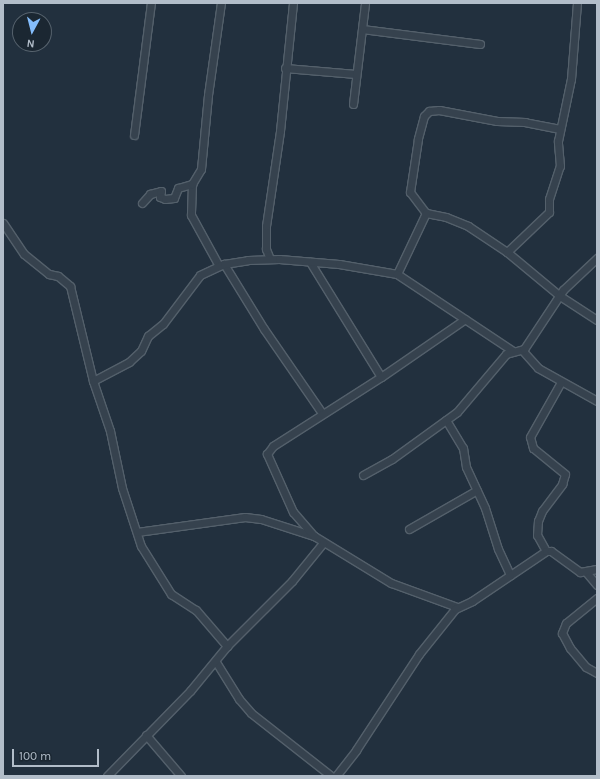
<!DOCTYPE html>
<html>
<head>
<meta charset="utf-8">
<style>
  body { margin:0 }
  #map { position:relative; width:600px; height:779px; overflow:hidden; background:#22303e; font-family:Karla,sans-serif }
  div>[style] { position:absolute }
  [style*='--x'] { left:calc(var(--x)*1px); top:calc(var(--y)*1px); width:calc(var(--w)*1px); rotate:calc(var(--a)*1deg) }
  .roads { filter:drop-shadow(1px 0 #54606b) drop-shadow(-1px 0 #54606b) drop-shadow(0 1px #54606b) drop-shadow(0 -1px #54606b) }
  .street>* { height:7px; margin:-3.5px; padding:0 3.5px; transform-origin:3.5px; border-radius:3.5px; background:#36424e }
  span { translate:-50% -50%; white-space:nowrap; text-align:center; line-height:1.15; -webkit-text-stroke:3px #1b2732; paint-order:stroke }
  .frame { position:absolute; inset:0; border:4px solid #b2bdc9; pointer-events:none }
  .north { position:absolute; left:12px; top:12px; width:40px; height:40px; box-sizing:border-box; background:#1b2732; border:1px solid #57636e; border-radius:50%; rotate:187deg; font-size:11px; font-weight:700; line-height:16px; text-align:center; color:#b2bdc9 }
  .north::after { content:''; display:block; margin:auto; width:14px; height:18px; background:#84bdfc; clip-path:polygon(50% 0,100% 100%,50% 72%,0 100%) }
  .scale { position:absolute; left:12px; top:749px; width:87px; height:18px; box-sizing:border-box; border:2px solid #b2bdc9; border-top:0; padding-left:5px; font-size:12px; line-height:14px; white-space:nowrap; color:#b2bdc9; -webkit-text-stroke:3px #1b2732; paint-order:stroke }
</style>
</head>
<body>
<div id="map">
  <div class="roads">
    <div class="street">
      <div style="--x:362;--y:29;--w:119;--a:7.2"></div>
      <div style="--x:285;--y:68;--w:71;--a:4.8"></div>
      <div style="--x:353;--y:104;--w:102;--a:-83.2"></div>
      <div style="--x:560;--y:129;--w:36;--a:-169"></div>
      <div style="--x:525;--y:122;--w:28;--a:-178"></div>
      <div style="--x:497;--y:121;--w:59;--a:-169.3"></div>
      <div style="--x:439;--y:110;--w:10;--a:174"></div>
      <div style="--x:429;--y:111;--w:7;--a:135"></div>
      <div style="--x:424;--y:116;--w:24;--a:105"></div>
      <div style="--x:418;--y:139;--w:54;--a:98.6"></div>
      <div style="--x:410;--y:192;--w:26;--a:53"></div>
      <div style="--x:426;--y:213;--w:20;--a:11"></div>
      <div style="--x:446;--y:217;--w:24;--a:22"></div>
      <div style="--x:468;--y:226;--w:47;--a:33.7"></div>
      <div style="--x:507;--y:252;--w:69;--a:39.7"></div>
      <div style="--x:560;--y:296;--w:44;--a:33"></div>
      <div style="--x:134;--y:135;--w:133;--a:-82.7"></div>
      <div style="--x:192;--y:184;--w:31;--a:92"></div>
      <div style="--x:191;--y:215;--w:58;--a:61.2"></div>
      <div style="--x:142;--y:203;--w:12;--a:-48"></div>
      <div style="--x:150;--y:194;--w:11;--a:-15"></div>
      <div style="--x:161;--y:191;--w:6;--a:99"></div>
      <div style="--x:160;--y:197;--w:5;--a:22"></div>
      <div style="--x:165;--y:199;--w:9;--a:-6"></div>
      <div style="--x:174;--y:198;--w:11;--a:-68"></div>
      <div style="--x:178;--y:188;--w:15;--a:-16"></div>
      <div style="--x:192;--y:184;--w:17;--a:-59"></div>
      <div style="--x:201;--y:169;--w:74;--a:-84.6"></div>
      <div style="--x:208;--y:95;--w:93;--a:-82"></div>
      <div style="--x:3;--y:223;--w:37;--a:56"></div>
      <div style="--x:24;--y:254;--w:32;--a:39"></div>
      <div style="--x:49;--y:274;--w:9;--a:13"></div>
      <div style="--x:58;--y:276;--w:16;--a:40"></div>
      <div style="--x:70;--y:286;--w:98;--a:76.4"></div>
      <div style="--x:93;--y:381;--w:53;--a:71.2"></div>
      <div style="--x:110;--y:431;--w:58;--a:78.1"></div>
      <div style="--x:122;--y:488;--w:61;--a:71.9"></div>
      <div style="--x:141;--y:546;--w:57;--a:58"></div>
      <div style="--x:171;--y:594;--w:30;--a:33"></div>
      <div style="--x:196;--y:610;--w:48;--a:49.3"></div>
      <div style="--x:507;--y:252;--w:58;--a:-43.6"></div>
      <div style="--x:549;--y:212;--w:13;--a:-90"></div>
      <div style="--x:549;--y:199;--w:35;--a:-72"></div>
      <div style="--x:560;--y:166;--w:25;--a:-95"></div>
      <div style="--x:558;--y:141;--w:63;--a:-78.2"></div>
      <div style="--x:571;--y:79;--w:76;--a:-85.5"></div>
      <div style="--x:270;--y:259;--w:11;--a:-112"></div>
      <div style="--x:266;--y:249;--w:23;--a:-90"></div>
      <div style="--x:266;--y:226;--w:96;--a:-81.6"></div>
      <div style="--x:280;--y:131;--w:129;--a:-84.2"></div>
      <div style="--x:310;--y:262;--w:135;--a:58.3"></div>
      <div style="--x:224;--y:264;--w:76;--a:58.4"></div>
      <div style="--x:264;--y:329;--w:102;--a:55.4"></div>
      <div style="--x:397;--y:274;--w:68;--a:-64.6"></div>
      <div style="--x:522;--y:350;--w:24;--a:48"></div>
      <div style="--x:538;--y:368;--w:68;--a:29.2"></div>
      <div style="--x:93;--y:381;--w:41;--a:-27.8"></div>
      <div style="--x:129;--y:362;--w:16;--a:-43"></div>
      <div style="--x:141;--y:351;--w:17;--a:-65"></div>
      <div style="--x:148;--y:336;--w:19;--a:-39"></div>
      <div style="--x:163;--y:324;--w:61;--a:-52.9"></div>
      <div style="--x:200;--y:275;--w:26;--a:-25"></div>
      <div style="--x:224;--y:264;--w:24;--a:-9"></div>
      <div style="--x:248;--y:260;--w:31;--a:-2"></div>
      <div style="--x:279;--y:259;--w:60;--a:4.8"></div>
      <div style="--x:339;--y:264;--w:59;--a:9.8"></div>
      <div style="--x:397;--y:274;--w:139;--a:33.6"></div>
      <div style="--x:446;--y:420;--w:33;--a:59"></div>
      <div style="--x:463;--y:448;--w:19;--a:81"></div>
      <div style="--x:466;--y:467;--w:45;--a:65.1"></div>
      <div style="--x:485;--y:508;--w:43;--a:72.4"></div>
      <div style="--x:498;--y:549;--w:29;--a:65"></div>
      <div style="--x:363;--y:475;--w:33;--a:-29"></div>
      <div style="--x:392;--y:459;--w:80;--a:-35.9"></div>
      <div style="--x:457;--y:412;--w:76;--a:-49.8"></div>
      <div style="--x:506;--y:354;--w:19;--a:-16"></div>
      <div style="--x:524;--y:349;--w:71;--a:-56.5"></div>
      <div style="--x:563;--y:290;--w:47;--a:-43.3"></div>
      <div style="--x:409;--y:529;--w:78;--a:-29.8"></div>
      <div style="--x:137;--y:532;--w:109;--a:-7.9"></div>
      <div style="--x:245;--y:517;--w:16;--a:7"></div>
      <div style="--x:261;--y:519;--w:56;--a:17.8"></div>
      <div style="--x:546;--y:551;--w:18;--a:-119"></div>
      <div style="--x:537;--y:535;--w:14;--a:-86"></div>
      <div style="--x:538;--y:521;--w:11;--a:-68"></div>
      <div style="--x:542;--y:511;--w:34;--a:-53"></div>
      <div style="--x:562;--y:484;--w:10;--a:-73"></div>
      <div style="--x:565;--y:474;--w:41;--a:-140.9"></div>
      <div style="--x:533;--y:448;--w:11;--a:-105"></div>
      <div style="--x:530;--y:437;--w:63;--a:-60.6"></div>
      <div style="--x:586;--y:572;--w:17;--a:50"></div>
      <div style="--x:597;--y:598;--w:40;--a:141"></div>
      <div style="--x:566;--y:623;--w:11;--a:112"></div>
      <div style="--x:562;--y:633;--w:17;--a:62"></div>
      <div style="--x:570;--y:648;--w:25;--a:50"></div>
      <div style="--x:586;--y:667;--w:13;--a:29"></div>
      <div style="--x:457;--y:607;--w:70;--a:-160"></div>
      <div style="--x:391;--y:583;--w:90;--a:-148.6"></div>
      <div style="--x:314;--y:536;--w:32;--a:-131"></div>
      <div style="--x:293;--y:512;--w:64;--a:-114.1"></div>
      <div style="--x:267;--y:454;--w:10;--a:-53"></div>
      <div style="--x:273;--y:446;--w:128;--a:-32.6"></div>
      <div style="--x:381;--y:377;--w:102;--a:-34.6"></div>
      <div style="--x:216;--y:662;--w:44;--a:58.1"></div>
      <div style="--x:239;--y:699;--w:18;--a:49"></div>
      <div style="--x:251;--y:713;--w:102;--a:38.2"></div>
      <div style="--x:146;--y:735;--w:54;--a:49.5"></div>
      <div style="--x:107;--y:776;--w:119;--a:-45.7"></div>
      <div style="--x:190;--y:691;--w:58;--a:-50.6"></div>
      <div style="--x:227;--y:646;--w:92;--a:-45"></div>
      <div style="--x:292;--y:581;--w:49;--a:-50.8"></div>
      <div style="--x:336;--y:776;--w:33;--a:-52"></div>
      <div style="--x:356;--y:750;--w:115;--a:-56.7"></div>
      <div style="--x:419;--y:654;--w:58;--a:-51.3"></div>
      <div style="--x:455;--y:609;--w:19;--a:-25"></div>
      <div style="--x:472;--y:601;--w:89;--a:-34"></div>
      <div style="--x:546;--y:551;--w:5;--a:0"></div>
      <div style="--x:551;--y:551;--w:36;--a:36"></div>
      <div style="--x:580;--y:572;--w:17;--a:-10"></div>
    </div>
  </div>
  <div class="frame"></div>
  <div class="north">N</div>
  <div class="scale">100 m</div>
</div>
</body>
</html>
